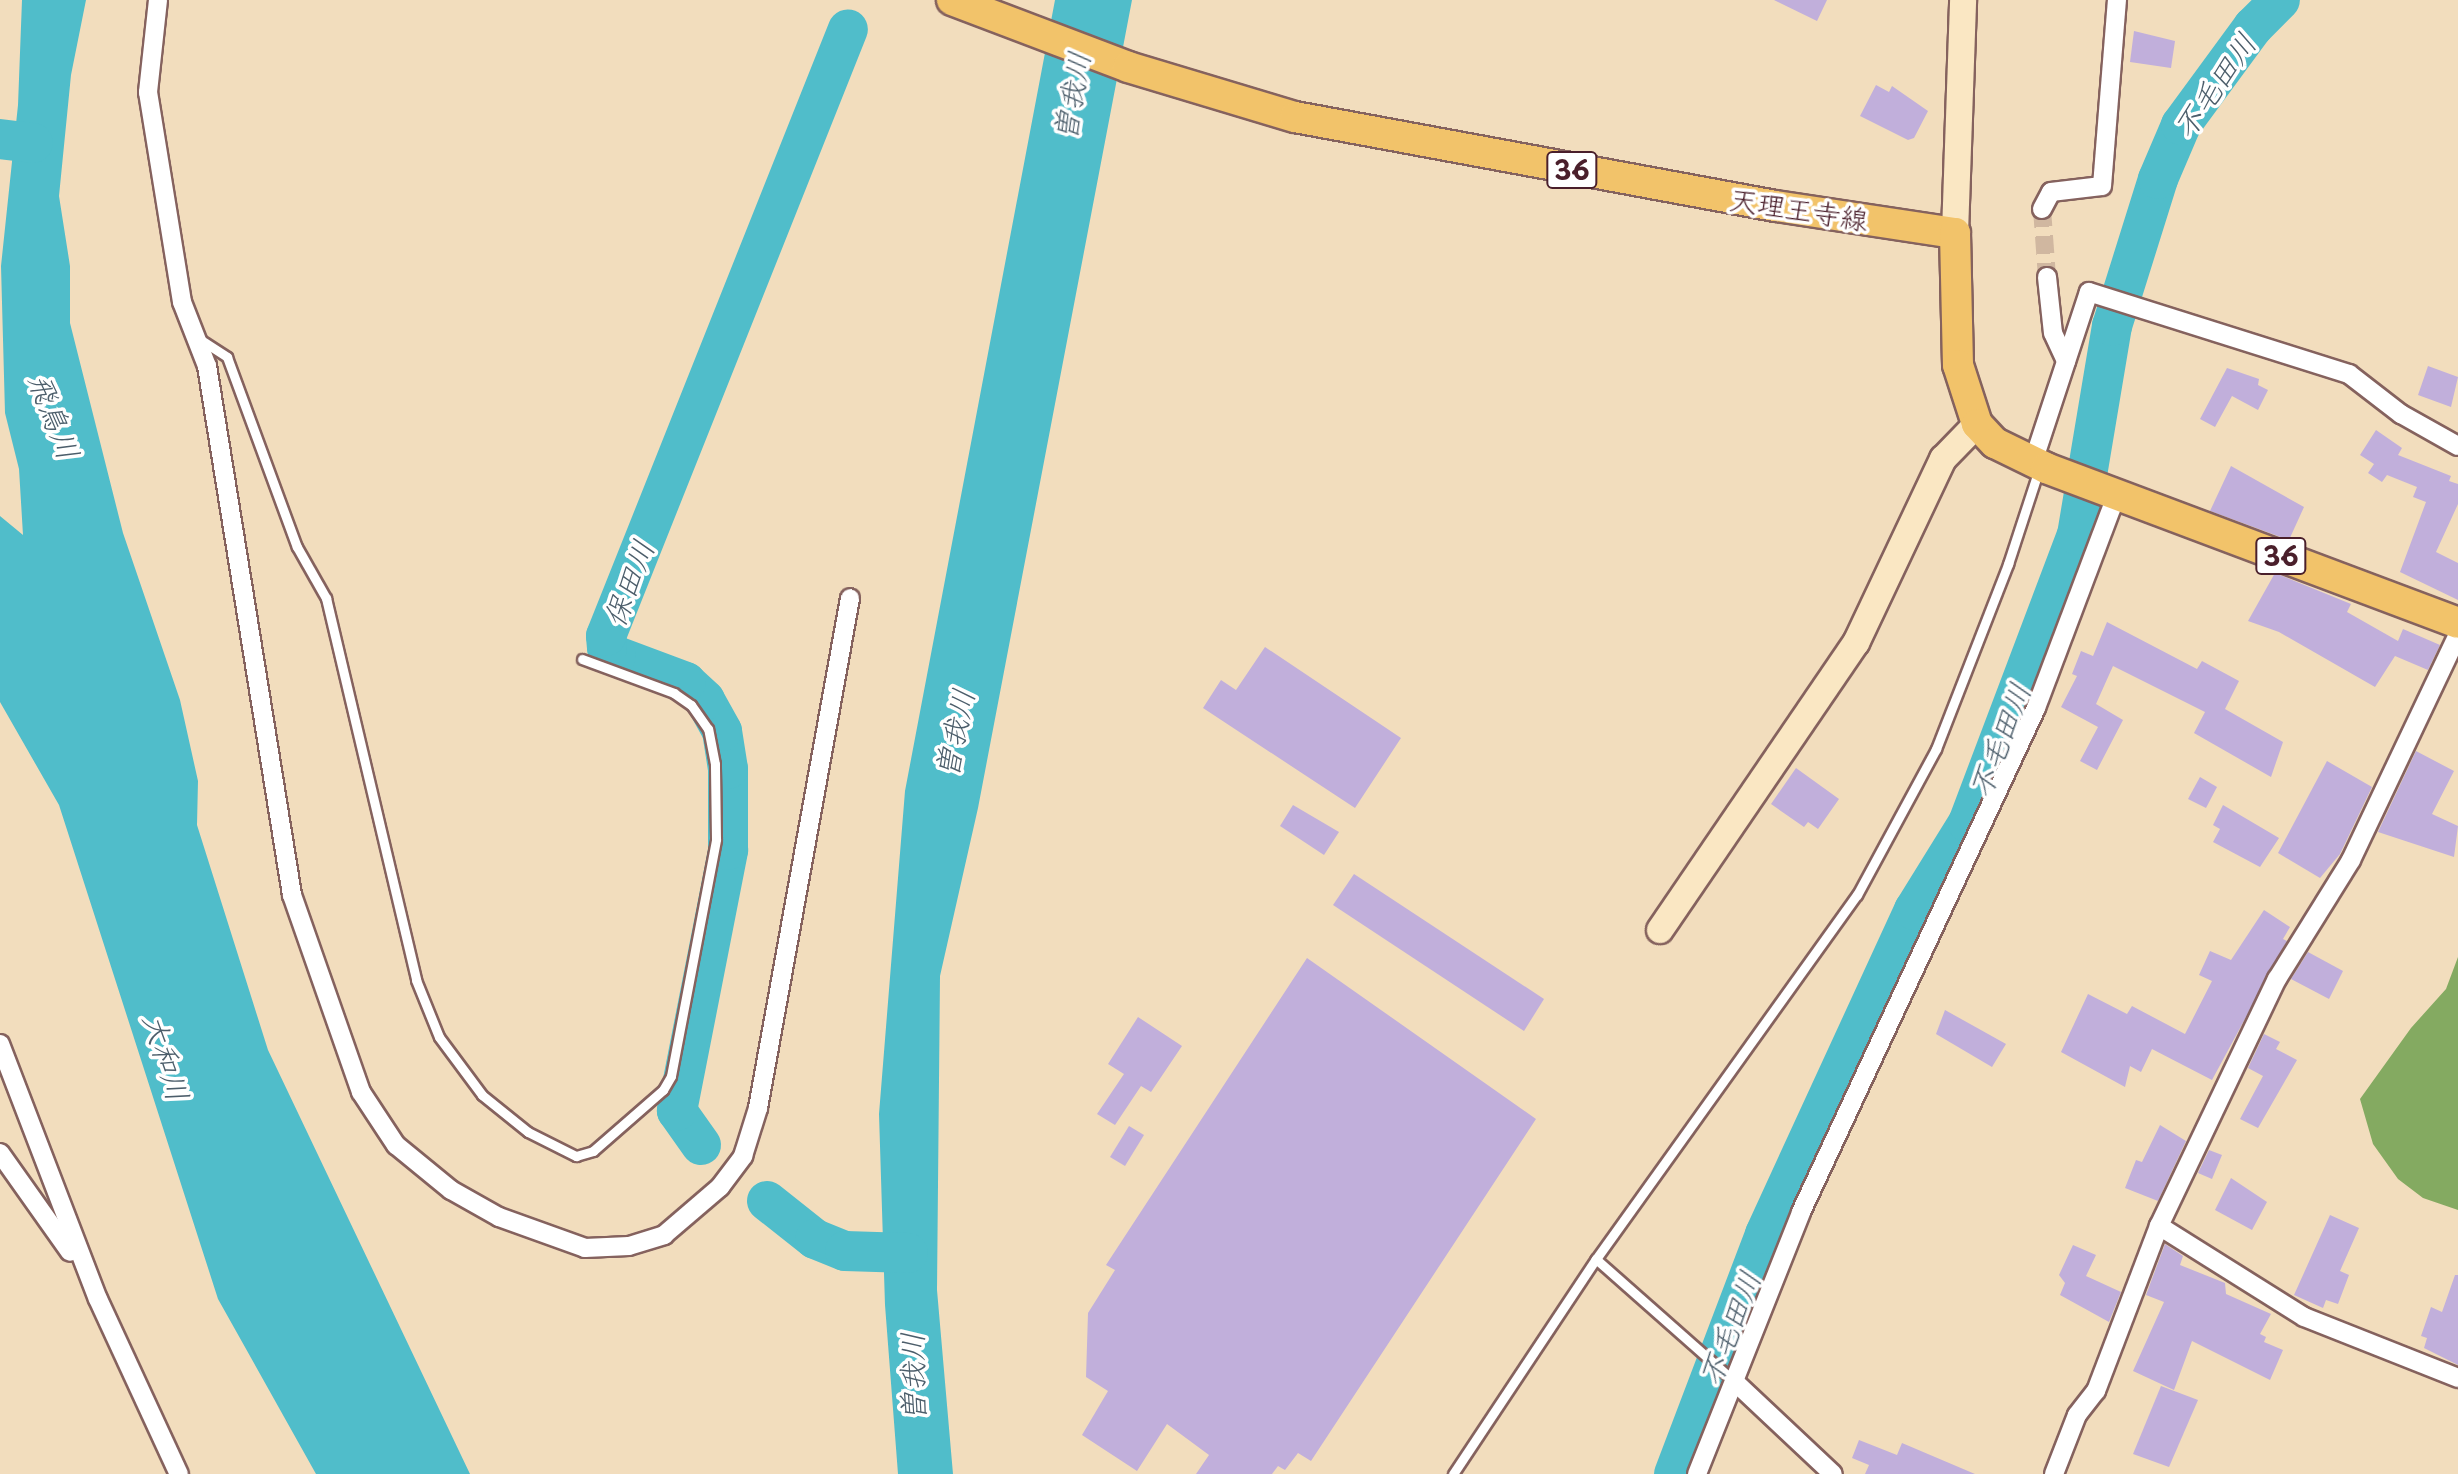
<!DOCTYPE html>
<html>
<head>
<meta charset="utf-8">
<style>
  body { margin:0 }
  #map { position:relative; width:2458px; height:1474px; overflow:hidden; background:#f2ddbd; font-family:"Playpen Sans","Klee One",sans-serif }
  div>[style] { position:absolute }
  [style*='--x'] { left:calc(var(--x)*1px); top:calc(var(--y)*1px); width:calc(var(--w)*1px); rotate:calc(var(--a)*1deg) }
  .forest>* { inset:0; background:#84aa61 }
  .water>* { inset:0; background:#50bdca }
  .river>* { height:40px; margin:-20px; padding:0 20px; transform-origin:20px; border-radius:20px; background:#50bdca }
  .building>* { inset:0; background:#c1afdb }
  .street-tunnel>* { height:18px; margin-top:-9px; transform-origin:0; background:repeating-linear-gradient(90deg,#d0b7a0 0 18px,transparent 0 27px) }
  .roads { filter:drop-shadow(2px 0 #85625e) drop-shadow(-2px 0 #85625e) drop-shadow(0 2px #85625e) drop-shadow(0 -2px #85625e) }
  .lane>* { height:9px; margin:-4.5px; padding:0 4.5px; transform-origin:4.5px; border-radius:4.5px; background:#fff }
  .street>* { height:18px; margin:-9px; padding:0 9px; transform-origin:9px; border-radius:9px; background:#fff }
  .secondary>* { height:26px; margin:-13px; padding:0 13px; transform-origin:13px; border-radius:13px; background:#fae7c3 }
  .primary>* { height:30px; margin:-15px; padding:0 15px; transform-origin:15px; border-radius:15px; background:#f2c36a }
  span { translate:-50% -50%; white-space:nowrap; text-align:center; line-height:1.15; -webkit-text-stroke:7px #fff; paint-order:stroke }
  .shield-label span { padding:2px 6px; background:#fff; border:2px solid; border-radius:6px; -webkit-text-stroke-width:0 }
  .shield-label { font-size:26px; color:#4a1f2b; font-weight:700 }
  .street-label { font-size:28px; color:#4a1f2b }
  .water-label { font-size:30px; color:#4c5e6b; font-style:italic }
</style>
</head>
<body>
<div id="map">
  <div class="forest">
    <div style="clip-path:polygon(2458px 957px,2458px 1210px,2423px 1198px,2398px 1179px,2373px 1144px,2360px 1099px,2411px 1028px,2446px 989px)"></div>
  </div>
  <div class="water">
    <div style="clip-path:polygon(22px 0,86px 0,71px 75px,59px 196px,70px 266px,70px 323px,123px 533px,180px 700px,198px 781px,197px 825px,268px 1050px,470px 1474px,316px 1474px,218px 1299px,59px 805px,0 702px,0 516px,23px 535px,19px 469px,5px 413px,1px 266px,18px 105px)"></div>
    <div style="clip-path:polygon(1055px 0,1132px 0,978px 808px,940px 976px,937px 1290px,953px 1474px,898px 1474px,885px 1305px,879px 1114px,905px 791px)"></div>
  </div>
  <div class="river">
    <div style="--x:0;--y:139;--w:33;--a:7"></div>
    <div style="--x:701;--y:1145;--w:42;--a:-125.2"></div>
    <div style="--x:677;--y:1111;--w:266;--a:-78.9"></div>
    <div style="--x:728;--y:850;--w:81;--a:-90"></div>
    <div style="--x:728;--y:769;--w:38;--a:-99"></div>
    <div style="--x:722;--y:731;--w:35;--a:-119"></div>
    <div style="--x:705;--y:700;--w:26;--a:-137"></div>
    <div style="--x:686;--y:682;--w:75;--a:-159.6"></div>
    <div style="--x:616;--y:656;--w:12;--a:-138"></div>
    <div style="--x:607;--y:648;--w:12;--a:-95"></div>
    <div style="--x:606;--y:636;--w:653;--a:-68.26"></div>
    <div style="--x:767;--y:1201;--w:61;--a:38.4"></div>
    <div style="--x:815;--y:1239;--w:32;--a:22"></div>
    <div style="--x:845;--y:1251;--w:63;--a:1.8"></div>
    <div style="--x:1674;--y:1474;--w:257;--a:-69.2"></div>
    <div style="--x:1765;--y:1234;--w:357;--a:-65.3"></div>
    <div style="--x:1914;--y:910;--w:102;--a:-58.2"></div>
    <div style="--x:1968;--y:823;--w:308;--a:-69.3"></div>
    <div style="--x:2077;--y:535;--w:212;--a:-80.5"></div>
    <div style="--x:2112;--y:326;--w:154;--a:-72.6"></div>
    <div style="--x:2158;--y:179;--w:59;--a:-66.9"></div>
    <div style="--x:2181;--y:125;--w:122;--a:-53.7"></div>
    <div style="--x:2253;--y:27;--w:38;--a:-45"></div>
  </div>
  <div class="building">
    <div style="clip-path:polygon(1774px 0,1827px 0,1817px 21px)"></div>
    <div style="clip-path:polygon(2134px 31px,2175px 41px,2171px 68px,2130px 62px)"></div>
    <div style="clip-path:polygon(1876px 85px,1889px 92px,1892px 86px,1928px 111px,1914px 138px,1908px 140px,1860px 116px)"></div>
    <div style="clip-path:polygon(2428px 366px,2458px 377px,2451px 407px,2418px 395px)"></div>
    <div style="clip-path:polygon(2227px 368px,2259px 379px,2258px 385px,2268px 390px,2258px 410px,2232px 396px,2215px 427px,2200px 419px)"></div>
    <div style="clip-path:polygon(2376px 430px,2402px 448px,2398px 455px,2451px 476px,2449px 481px,2458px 484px,2458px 504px,2436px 552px,2458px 563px,2458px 600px,2400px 572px,2426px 502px,2413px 497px,2417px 487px,2387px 475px,2382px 482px,2368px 473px,2374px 464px,2360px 455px)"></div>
    <div style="clip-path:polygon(2231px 466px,2304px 507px,2289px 540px,2210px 511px)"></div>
    <div style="clip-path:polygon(2275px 573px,2351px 604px,2347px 612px,2398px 641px,2403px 629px,2440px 645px,2428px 670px,2395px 656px,2375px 687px,2279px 632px,2248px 621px)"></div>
    <div style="clip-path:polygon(2107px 622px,2197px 669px,2202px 661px,2239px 681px,2225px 709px,2283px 742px,2271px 777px,2194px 733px,2205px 712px,2113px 666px,2096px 704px,2123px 720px,2097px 770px,2080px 761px,2098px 727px,2061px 707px,2077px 676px,2072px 674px,2081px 651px,2093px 656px)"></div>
    <div style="clip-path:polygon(1265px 647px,1401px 738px,1355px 808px,1203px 708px,1221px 680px,1236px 690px)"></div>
    <div style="clip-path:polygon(2416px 751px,2454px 771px,2432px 814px,2458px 826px,2454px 857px,2378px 832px)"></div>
    <div style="clip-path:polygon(2327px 761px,2372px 787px,2340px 854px,2320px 878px,2278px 853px)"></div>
    <div style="clip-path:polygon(1796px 768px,1839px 799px,1818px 829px,1808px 822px,1804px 827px,1771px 804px)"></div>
    <div style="clip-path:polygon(2200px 777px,2217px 787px,2206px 808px,2188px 799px)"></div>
    <div style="clip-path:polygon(1293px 805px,1339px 832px,1324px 855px,1280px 826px)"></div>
    <div style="clip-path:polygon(2223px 805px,2279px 838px,2260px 867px,2213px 842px,2220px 829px,2213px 825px)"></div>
    <div style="clip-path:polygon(1354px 874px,1544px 999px,1524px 1031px,1333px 905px)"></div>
    <div style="clip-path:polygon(2264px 910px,2290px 927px,2283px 939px,2287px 941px,2212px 1080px,2152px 1049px,2141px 1072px,2130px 1066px,2125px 1087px,2061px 1052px,2088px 994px,2127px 1014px,2132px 1006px,2185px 1034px,2212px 981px,2199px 975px,2210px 951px,2231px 960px)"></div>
    <div style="clip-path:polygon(2308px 952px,2343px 971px,2329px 999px,2291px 979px)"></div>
    <div style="clip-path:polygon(1307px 958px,1536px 1119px,1311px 1461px,1298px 1453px,1285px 1470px,1278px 1466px,1272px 1474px,1196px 1474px,1209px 1455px,1167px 1424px,1137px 1471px,1082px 1435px,1108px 1391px,1086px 1377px,1088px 1313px,1115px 1270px,1106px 1265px)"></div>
    <div style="clip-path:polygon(1945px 1010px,2006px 1044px,1992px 1067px,1936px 1034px)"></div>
    <div style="clip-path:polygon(1138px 1017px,1182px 1046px,1151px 1092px,1141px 1086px,1115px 1125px,1097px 1114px,1124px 1074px,1108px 1064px)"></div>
    <div style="clip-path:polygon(2264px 1034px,2280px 1042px,2276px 1049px,2297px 1060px,2258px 1128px,2240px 1119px,2263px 1076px,2248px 1068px)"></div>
    <div style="clip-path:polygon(2160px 1125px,2186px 1141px,2158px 1201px,2125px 1188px,2136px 1160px,2142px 1162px)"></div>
    <div style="clip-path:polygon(1129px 1126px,1144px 1135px,1125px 1166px,1110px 1157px)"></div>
    <div style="clip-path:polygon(2209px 1150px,2222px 1155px,2212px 1179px,2198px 1173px)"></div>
    <div style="clip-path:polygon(2231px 1178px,2267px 1202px,2252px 1230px,2215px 1210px)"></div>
    <div style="clip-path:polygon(2330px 1215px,2359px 1228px,2340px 1271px,2349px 1275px,2338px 1304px,2326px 1300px,2323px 1308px,2294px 1295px)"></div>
    <div style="clip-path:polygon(2165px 1244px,2183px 1256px,2180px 1265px,2225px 1283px,2226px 1294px,2271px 1314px,2260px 1334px,2266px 1337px,2264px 1342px,2283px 1350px,2270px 1380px,2192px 1341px,2174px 1390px,2133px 1371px,2164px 1302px,2146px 1295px)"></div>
    <div style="clip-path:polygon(2073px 1245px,2096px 1255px,2086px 1276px,2121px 1292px,2109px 1322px,2060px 1295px,2065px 1283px,2059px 1275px)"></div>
    <div style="clip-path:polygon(2455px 1275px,2458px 1275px,2458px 1365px,2424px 1348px,2427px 1338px,2421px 1336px,2431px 1307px,2442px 1312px)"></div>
    <div style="clip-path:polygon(2161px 1386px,2198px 1400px,2169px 1467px,2133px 1454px)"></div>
    <div style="clip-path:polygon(1859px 1440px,1897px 1455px,1902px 1443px,1975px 1474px,1865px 1474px,1869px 1465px,1852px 1458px)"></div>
  </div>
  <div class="street-tunnel">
    <div style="--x:2042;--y:209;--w:68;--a:85.8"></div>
  </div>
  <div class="roads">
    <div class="lane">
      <div style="--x:198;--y:338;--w:35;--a:33"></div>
      <div style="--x:227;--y:357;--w:202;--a:69.8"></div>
      <div style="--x:297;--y:547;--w:59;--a:60.4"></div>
      <div style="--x:326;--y:598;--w:392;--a:76.7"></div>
      <div style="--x:416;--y:980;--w:61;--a:68"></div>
      <div style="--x:439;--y:1037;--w:72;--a:53.4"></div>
      <div style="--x:482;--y:1095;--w:59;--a:38.8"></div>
      <div style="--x:528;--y:1132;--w:54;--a:26.6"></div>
      <div style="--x:576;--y:1156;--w:18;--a:-16"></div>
      <div style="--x:593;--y:1151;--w:93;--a:-41.1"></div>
      <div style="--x:663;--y:1090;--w:16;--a:-60"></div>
      <div style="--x:671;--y:1076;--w:241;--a:-79.2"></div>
      <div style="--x:716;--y:839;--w:75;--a:-90.8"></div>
      <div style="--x:715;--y:764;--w:36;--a:-101"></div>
      <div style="--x:708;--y:729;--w:29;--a:-125"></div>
      <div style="--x:691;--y:705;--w:21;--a:-145"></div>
      <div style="--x:674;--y:693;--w:98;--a:-159.7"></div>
      <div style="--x:1596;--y:1259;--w:184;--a:41.5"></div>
      <div style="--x:1453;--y:1474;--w:258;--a:-56.4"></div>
      <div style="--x:1596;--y:1259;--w:448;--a:-54.4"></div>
      <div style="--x:1857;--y:895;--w:166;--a:-61.6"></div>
      <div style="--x:1936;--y:749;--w:199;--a:-68.7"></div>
      <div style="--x:2008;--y:564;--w:100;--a:-71.9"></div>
    </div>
    <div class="street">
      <div style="--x:158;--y:0;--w:93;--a:96.2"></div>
      <div style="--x:148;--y:92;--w:213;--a:80.8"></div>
      <div style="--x:182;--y:302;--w:69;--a:68.7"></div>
      <div style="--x:207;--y:366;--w:536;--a:80.87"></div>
      <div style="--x:292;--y:895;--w:209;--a:70.7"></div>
      <div style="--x:361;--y:1092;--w:64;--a:56.6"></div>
      <div style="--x:396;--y:1145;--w:71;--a:39.3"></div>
      <div style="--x:451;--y:1190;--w:55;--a:29.4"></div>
      <div style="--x:499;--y:1217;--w:91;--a:19.8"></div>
      <div style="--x:585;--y:1248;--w:44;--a:-2.6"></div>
      <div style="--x:629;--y:1246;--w:37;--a:-17"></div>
      <div style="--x:664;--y:1235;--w:74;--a:-40.6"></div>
      <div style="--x:720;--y:1187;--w:39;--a:-53"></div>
      <div style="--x:743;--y:1156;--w:50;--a:-72.6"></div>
      <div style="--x:758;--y:1108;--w:518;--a:-79.77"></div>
      <div style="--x:2042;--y:209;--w:19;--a:-62"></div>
      <div style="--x:2051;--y:192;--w:51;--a:-6.7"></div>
      <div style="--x:2102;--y:186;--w:187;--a:-85.4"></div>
      <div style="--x:2047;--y:277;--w:56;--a:83.9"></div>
      <div style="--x:2053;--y:333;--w:31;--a:65"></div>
      <div style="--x:2033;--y:462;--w:179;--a:-71.8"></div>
      <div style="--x:2089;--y:292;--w:273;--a:17.5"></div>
      <div style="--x:2349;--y:374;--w:66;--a:37.6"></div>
      <div style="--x:2401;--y:414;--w:65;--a:29.3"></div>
      <div style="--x:0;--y:1044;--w:273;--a:69"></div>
      <div style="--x:98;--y:1299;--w:193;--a:65.2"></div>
      <div style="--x:0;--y:1153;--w:121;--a:54.7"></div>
      <div style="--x:2159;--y:1226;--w:171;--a:32.1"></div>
      <div style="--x:2304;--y:1317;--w:166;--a:21.6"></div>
      <div style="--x:1735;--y:1382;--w:134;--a:43.2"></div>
      <div style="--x:1697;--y:1474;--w:282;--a:-68.3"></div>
      <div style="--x:1801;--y:1212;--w:556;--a:-65"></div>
      <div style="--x:2036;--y:708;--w:229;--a:-69.3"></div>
      <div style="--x:2054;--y:1474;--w:63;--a:-68.7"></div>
      <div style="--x:2077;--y:1415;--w:31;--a:-52"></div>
      <div style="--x:2096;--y:1391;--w:177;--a:-69.1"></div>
      <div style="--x:2159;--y:1226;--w:274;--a:-64.5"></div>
      <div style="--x:2277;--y:979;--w:140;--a:-58.1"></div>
      <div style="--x:2351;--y:860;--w:249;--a:-64.6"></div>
    </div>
    <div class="secondary">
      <div style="--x:1955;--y:233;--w:233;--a:-88"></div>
      <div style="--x:1660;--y:930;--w:348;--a:-55.7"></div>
      <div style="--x:1856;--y:643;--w:204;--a:-64.7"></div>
      <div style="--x:1943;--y:459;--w:49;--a:-45.8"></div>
    </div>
    <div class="primary">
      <div style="--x:952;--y:0;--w:188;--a:20.8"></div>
      <div style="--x:1128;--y:67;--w:174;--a:16.7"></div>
      <div style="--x:1295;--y:117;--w:489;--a:10.5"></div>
      <div style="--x:1776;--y:206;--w:181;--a:8.6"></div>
      <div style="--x:1955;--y:233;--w:132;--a:88.7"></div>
      <div style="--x:1958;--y:365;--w:62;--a:72.1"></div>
      <div style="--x:1977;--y:424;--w:26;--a:47"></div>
      <div style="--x:1995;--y:443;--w:57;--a:26.1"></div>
      <div style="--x:2046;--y:468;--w:440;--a:20.6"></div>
    </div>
  </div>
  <div class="shield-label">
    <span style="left:1572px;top:170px">36</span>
    <span style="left:2281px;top:556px">36</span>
  </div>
  <div class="street-label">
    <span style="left:1799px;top:209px;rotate:9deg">天理王寺線</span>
  </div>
  <div class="water-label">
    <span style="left:2214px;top:85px;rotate:-55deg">不毛田川</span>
    <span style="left:1071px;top:96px;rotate:-80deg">曽我川</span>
    <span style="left:55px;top:416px;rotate:69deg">飛鳥川</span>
    <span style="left:628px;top:583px;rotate:-69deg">保田川</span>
    <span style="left:954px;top:733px;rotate:-78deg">曽我川</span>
    <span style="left:1999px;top:740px;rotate:-69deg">不毛田川</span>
    <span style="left:167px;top:1057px;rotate:73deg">大和川</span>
    <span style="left:1729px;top:1328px;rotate:-69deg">不毛田川</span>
    <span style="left:912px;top:1377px;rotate:-91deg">曽我川</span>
  </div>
</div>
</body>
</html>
